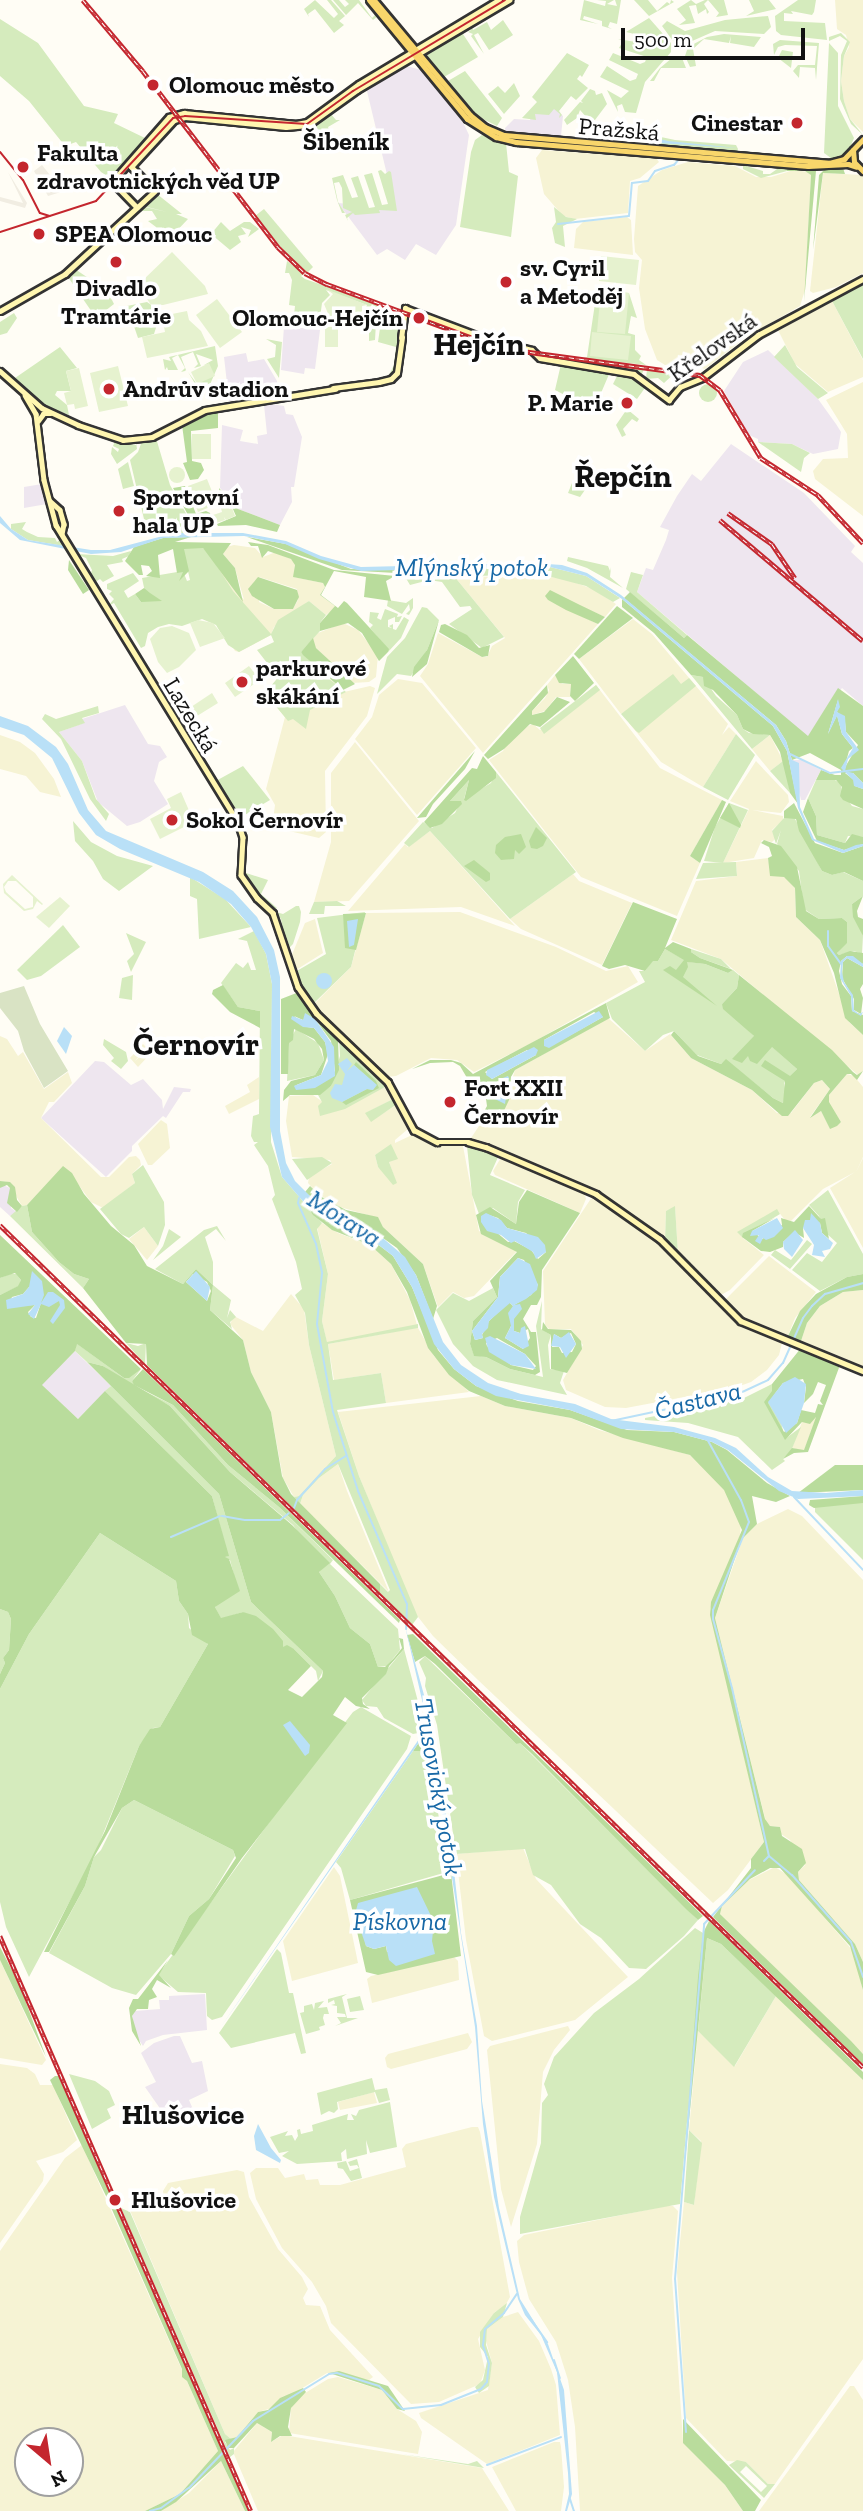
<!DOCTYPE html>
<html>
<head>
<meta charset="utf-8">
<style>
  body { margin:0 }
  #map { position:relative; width:863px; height:2511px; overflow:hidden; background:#fffdf5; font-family:"Zilla Slab",serif }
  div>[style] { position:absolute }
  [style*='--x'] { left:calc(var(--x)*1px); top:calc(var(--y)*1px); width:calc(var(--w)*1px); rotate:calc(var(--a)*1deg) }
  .industrial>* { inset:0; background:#eee6ef }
  .farmland>* { inset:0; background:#f6f3d4 }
  .green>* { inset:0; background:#d5ebbd }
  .round { border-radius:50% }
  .forest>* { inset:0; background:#b9dc9c }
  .cemetery>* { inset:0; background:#d9e3c4 }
  .pitch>* { inset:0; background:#e6f2cf }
  .plaza>* { inset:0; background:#f1ede2 }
  .water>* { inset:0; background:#b9e0f7 }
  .stream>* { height:2px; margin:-1px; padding:0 1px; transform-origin:1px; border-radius:1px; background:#b9e0f7 }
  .roads { filter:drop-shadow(2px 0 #333) drop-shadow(-2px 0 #333) drop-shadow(0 2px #333) drop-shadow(0 -2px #333) }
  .secondary>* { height:4.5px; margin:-2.25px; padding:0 2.25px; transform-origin:2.25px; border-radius:2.25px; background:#fff6b0 }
  .primary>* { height:5px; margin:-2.5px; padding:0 2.5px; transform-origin:2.5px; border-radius:2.5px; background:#f9d66b }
  .tram>* { height:2px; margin:-1px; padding:0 1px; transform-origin:1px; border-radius:1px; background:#c4262e }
  .rail>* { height:4.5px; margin-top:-2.25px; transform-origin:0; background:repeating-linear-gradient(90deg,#fff 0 5px,#c4262e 0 10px); box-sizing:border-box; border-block:2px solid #c4262e }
  .dots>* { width:19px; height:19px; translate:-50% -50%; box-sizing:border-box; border:4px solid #fff; border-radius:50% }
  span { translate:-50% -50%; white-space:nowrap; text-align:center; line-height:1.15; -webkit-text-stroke:7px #fff; paint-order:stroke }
  .poi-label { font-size:24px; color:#111; font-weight:700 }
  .left { translate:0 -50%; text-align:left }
  .right { translate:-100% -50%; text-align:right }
  .street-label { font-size:24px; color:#111 }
  .neighbourhood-label { font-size:26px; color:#111; font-weight:700 }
  .water-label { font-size:26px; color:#1768a6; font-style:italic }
  .quarter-label { font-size:28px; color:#111; font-weight:700 }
  .district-label { font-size:32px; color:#111; font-weight:700 }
  .north { position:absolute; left:14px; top:2427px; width:70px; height:70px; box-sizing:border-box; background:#fff; border:2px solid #a0a0a0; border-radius:50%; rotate:151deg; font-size:19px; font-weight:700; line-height:28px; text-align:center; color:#111 }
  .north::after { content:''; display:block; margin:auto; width:24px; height:32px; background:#c4262e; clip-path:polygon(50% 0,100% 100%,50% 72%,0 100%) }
  .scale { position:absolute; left:621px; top:28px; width:184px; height:32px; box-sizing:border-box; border:4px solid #111; border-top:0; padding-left:9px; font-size:21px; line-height:24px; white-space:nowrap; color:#111; -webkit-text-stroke:5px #fff; paint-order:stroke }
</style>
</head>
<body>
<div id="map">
  <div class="industrial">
    <div style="clip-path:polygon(406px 66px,422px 70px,460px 116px,469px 135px,456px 225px,436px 255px,416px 244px,405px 260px,387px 249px,377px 255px,338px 203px,360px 205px,360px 211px,395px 208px,366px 87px)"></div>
    <div style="clip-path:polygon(554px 108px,563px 116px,561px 136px,506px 133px,505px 128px,514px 119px,530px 120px,533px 113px)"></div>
    <div style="clip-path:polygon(284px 326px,320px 330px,315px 369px,305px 368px,304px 374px,281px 370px)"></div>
    <div style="clip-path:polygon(768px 350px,818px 399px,836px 424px,841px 432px,838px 449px,813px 454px,792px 444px,758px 442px,758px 439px,749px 435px,724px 391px,743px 362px)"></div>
    <div style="clip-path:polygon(246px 353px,248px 362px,264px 359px,277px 381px,278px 393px,266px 395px,258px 387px,245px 389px,240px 391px,242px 399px,229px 401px,224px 357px)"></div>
    <div style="clip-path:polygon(271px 404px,284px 406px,286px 414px,293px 415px,302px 437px,294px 487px,291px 487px,292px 502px,280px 525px,238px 509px,220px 488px,222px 425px,243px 430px,240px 441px,258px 444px,257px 436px,267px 434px,264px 405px)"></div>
    <div style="clip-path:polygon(731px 444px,804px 493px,855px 546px,851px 552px,863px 563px,863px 706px,842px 688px,808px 737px,637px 592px,646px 568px,653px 570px,666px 540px,669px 530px,660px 527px,677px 496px,692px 474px,701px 481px)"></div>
    <div style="clip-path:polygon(42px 484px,47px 504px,24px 508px,24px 487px)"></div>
    <div style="clip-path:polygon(125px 705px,148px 744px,160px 746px,167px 757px,159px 762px,154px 781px,168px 804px,140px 822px,127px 826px,98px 802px,82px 761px,59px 732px,84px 723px,82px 719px)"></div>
    <div style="clip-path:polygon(792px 760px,802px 760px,821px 770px,805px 800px,801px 800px)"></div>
    <div style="clip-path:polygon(95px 1061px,104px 1062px,131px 1085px,143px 1079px,162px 1100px,163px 1109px,174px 1087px,191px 1089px,190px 1092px,183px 1092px,166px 1118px,163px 1116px,132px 1146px,132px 1151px,106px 1177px,41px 1118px)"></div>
    <div style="clip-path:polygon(3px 1185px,10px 1188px,11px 1208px,17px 1212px,10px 1216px,0 1207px,0 1188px)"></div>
    <div style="clip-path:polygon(75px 1351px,111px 1386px,78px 1419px,41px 1385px)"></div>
    <div style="clip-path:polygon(205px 1994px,207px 2030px,163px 2035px,146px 2041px,143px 2046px,135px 2034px,132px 2016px,135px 2011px,160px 2009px,159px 2000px,169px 2000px,169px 1996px)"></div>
    <div style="clip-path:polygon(174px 2036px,180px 2036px,192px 2063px,202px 2061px,208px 2091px,189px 2100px,195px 2114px,161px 2115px,159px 2107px,145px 2087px,156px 2082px,141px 2053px,154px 2043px)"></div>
  </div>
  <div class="farmland">
    <div style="clip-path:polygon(835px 0,863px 0,863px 132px,850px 119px,844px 101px,841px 81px,844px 56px,849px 47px,846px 35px,837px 29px)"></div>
    <div style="clip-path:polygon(542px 150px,656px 158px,659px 162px,640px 178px,630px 181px,628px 213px,575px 219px,563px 216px,544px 194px,536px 158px)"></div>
    <div style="clip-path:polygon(688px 162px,735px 166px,756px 177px,771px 177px,794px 170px,808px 172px,811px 175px,805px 290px,800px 306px,745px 338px,705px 369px,693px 365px,665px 365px,657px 360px,645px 329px,639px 288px,642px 260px,635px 252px,634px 239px,638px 186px,662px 170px)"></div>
    <div style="clip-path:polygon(823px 173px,863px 175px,863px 273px,836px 287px,813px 293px,810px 291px)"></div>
    <div style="clip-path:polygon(627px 217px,631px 220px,633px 255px,574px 248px,576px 229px,583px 222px)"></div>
    <div style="clip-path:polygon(831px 299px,863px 360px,863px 377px,828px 392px,795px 364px,778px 330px,780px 326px)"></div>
    <div style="clip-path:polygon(863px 382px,863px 516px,815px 479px,813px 471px,823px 459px,848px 458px,847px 434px,826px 400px)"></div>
    <div style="clip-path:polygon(evenodd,234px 545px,255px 548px,263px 557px,276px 552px,291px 559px,295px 563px,294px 577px,323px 583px,325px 587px,320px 595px,335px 606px,334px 609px,326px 615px,309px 601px,274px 627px,271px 635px,239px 652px,235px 651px,189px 573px,203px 548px,244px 600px,235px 568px,223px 554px,226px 547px,234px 545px,259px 577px,297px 589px,298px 600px,293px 609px,274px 609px,259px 602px,259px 577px)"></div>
    <div style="clip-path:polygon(476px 575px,478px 577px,529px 575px,562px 578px,593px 589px,616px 604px,605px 617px,548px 592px,548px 600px,598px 624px,483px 753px,420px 676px,428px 664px,438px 633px,482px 657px,487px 657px,492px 646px,505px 638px,454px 576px)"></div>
    <div style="clip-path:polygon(633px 619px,652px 634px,728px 724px,722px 735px,729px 727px,736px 734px,703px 787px,661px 762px,629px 723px,632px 720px,624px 712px,621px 714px,579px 659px)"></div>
    <div style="clip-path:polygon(343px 623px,358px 630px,378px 655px,376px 677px,369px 682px,352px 683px,313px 645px,313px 638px,318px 633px)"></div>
    <div style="clip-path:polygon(305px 655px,344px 692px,370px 686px,375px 688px,367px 716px,325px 771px,326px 832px,319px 838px,272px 827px,275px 805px,266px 789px,285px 717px,265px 693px,292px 662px)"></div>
    <div style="clip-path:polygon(555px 675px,562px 684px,571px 684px,570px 697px,556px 697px,545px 711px,532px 715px,532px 711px,545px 698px,549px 690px,547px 685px)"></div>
    <div style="clip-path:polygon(398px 679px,422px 683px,476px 748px,417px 815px,355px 739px,372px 717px,379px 695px)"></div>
    <div style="clip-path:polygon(596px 685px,660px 768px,722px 800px,690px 856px,700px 863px,677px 916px,581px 877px,489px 760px,503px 751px,508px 743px,528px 726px,533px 724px,540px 730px)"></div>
    <div style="clip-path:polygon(0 735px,20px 742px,35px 753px,54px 779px,61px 797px,40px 792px,26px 776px,0 769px)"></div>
    <div style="clip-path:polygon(770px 735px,783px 761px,770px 771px,752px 749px)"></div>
    <div style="clip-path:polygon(355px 742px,419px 821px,349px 901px,314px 902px,331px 842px,331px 773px)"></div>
    <div style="clip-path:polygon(756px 761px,788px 795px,789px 802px,781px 813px,752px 810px,783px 816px,783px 820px,772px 830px,775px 839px,772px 842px,762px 840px,754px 858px,723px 863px,749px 809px,730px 801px)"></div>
    <div style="clip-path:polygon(430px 831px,473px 879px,515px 926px,461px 907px,348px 911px,405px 844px,408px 847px)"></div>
    <div style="clip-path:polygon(768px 858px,771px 871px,788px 879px,795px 888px,796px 917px,820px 940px,849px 1022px,863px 1035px,863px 1071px,858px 1075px,721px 959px,671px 940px,696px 881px,737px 876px,736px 862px)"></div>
    <div style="clip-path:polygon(573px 874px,579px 881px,632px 903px,602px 965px,521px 929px,510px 919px)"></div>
    <div style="clip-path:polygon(460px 912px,556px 947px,606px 971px,628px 966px,638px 982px,530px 1044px,474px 1072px,457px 1060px,431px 1058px,396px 1076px,386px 1077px,320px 1014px,315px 1003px,351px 967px,366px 913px)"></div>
    <div style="clip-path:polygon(315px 919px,323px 953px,296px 970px,293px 969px,291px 957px,305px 923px)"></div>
    <div style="clip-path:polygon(608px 1018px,645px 1051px,670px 1034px,691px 1058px,752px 1090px,777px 1113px,791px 1113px,814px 1083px,822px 1080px,830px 1089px,810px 1117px,821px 1111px,830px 1128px,841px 1122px,828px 1102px,829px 1095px,847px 1074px,854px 1076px,863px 1087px,863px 1157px,856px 1172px,863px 1158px,863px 1248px,830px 1188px,855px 1172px,823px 1189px,791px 1221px,785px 1220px,777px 1210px,743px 1238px,764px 1255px,730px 1290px,719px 1296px,678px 1254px,675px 1207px,666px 1211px,665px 1240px,594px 1191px,471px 1138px,483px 1120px,501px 1117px,515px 1070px)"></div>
    <div style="clip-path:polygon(0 1036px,7px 1039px,18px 1056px,23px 1052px,44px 1089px,68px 1072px,72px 1083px,54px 1102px,49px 1102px,41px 1118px,101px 1177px,109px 1177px,129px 1157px,136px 1156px,140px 1160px,141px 1165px,132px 1174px,135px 1183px,103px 1208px,91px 1202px,78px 1184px,46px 1185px,27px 1205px,22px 1206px,8px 1182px,0 1181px)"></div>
    <div style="clip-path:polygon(143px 1044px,146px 1047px,135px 1061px,150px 1047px,154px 1050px,138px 1067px,130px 1058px)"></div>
    <div style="clip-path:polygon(259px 1077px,259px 1099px,229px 1114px,225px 1106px,250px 1092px,247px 1085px)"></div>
    <div style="clip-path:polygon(evenodd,384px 1087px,393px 1099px,366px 1113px,371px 1121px,396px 1105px,408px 1129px,395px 1140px,395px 1143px,412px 1135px,434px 1144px,463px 1146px,479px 1231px,517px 1251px,474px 1296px,464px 1298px,453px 1292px,438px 1307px,423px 1264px,383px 1227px,378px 1218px,340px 1207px,318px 1194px,308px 1183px,309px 1177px,332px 1164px,330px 1160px,292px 1157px,286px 1121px,289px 1096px,313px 1095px,323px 1102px,354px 1103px,384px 1087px,392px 1145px,389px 1162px,396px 1182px,378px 1167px,375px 1155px,392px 1145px)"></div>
    <div style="clip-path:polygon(161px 1120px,167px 1124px,170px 1148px,152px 1165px,148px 1165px,138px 1144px)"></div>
    <div style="clip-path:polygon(502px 1156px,584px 1192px,586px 1199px,580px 1213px,495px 1175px,493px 1171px)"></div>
    <div style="clip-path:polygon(592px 1197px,657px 1240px,738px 1322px,782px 1343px,779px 1355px,767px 1370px,751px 1382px,737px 1387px,626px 1408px,605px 1407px,566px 1390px,563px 1380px,583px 1345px,571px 1329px,549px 1329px,545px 1325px,543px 1271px)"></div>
    <div style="clip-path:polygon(322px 1223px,338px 1233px,370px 1245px,391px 1264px,410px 1300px,417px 1325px,412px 1328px,418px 1328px,434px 1356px,469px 1392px,386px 1403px,381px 1373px,334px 1380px,328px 1344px,409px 1329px,327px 1343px,322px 1321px,328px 1274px,317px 1227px)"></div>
    <div style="clip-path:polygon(144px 1227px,158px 1246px,147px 1260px,129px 1239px)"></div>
    <div style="clip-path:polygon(769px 1256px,816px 1292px,795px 1318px,788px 1336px,749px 1322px,724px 1301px)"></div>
    <div style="clip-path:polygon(863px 1290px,863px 1369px,801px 1341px,807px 1323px,820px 1306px,843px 1292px)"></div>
    <div style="clip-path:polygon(291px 1294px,304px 1309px,309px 1345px,336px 1456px,299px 1496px,294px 1497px,283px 1478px,271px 1412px,251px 1372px,243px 1340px,230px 1324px,234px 1316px,263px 1331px)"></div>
    <div style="clip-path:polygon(481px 1396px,505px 1406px,571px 1418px,599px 1430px,690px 1455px,723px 1487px,741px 1522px,740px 1535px,710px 1609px,764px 1842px,728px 1890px,713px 1903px,478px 1680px,433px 1636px,415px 1613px,359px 1476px,338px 1412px)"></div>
    <div style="clip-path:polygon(814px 1416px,816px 1418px,804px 1451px,792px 1448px,802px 1422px)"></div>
    <div style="clip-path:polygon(338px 1464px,347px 1491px,389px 1592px,300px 1504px,303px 1495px,319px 1478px)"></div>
    <div style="clip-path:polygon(788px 1509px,802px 1516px,863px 1580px,863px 1962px,855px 1944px,799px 1880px,798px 1872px,805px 1865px,790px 1840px,781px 1834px,780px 1827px,770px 1826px,766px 1822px,715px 1618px,743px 1538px,757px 1524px)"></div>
    <div style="clip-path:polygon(523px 1848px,536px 1879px,628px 1977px,575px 2020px,492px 2041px,484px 2036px,466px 1940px,456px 1854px)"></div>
    <div style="clip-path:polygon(334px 1867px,340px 1876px,358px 1963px,292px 1981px,283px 1941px)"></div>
    <div style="clip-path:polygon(775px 1867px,789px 1876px,853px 1951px,863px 1990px,863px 2054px,720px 1914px,722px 1906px,747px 1881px)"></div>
    <div style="clip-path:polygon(454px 1957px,458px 1961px,459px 1980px,372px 2003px,367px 1979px,371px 1976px)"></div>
    <div style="clip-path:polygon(0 1960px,46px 2060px,42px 2065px,0 2058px)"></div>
    <div style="clip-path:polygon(776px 1996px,863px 2080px,863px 2359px,775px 2484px,770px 2486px,746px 2462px,727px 2461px,686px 2418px,677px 2272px,684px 2202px,694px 2205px,701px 2141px,689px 2130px,698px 2031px,735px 2066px)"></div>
    <div style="clip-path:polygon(568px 2026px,570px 2030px,554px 2050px,543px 2072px,537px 2144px,511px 2227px,501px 2189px,487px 2050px,490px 2046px)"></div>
    <div style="clip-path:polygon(468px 2033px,472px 2042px,467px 2049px,391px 2069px,387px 2067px,385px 2058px,388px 2054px)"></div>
    <div style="clip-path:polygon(0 2064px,27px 2068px,35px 2074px,40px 2085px,53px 2085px,77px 2140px,63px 2152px,36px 2161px,44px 2174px,43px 2181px,0 2243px)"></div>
    <div style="clip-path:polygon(374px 2092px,377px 2103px,340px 2110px,338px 2102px)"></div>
    <div style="clip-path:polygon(472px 2127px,478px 2127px,480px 2132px,510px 2297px,505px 2306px,495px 2312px,478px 2339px,485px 2370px,480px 2384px,439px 2402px,411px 2404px,331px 2323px,326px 2306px,312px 2282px,282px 2248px,256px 2199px,250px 2173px,256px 2168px,278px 2168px,285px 2178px,304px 2174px,306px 2180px,318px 2179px,320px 2185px,340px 2185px,406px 2167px,402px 2149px,406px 2144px)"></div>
    <div style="clip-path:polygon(evenodd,82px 2145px,218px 2451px,180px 2494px,145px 2511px,0 2511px,0 2251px,65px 2158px,82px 2145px,28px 2441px,70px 2441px,70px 2483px,28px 2483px,28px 2441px)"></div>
    <div style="clip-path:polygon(237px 2170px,244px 2172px,249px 2197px,278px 2249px,302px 2277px,308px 2289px,303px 2298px,306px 2305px,320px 2306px,330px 2330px,373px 2377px,369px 2380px,327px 2373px,291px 2395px,282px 2397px,272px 2408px,258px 2412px,237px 2437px,231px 2439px,225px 2434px,129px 2208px,165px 2205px,163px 2191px,168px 2183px)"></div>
    <div style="clip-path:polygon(666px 2206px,673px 2206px,678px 2211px,672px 2278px,683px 2441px,725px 2485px,743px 2511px,580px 2511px,575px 2427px,568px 2380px,556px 2342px,529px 2299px,519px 2262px,517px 2241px,524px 2235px)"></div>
    <div style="clip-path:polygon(518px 2312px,539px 2341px,551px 2369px,556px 2385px,560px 2435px,487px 2464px,421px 2418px,419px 2413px,488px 2390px,492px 2363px,486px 2341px,487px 2329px,503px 2317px)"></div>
    <div style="clip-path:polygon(338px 2377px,382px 2390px,397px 2409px,416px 2421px,422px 2432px,418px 2454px,289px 2433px,291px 2408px,297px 2398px,328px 2379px)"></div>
    <div style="clip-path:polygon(850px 2386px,854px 2386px,863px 2400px,863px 2511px,759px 2511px)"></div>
    <div style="clip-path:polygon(257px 2423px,272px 2432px,271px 2442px,283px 2435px,482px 2468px,509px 2511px,258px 2511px,233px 2452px)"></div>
    <div style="clip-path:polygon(554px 2442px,560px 2442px,561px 2447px,564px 2487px,561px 2511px,516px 2511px,492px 2467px)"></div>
    <div style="clip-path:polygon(221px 2461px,245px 2511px,161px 2511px,189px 2493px)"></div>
  </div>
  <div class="green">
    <div style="clip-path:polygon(315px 0,334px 18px,338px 14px,327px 0,331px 0,345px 16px,339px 21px,344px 25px,334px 33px,315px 9px,308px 14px,309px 17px,304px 9px)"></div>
    <div style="clip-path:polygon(333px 0,339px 0,345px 7px,349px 4px,345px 0,359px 0,372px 18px,375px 15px,364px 0,378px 16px,373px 20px,358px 3px,346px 15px)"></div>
    <div style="clip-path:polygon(584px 0,605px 6px,606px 1px,597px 0,614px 0,607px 4px,617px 6px,615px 0,621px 0,617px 24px,610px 22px,608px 27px,612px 29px,602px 26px,602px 21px,584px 16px,583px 19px,598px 24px,580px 20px)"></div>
    <div style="clip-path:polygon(634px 0,648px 0,657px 11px,667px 2px,670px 4px,671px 0,674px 2px,649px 16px)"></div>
    <div style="clip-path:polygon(691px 0,696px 4px,705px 0,724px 0,728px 15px,716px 17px,719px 13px,708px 0,704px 4px,709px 12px,707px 14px,706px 9px,698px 14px,696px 5px,689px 6px,695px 23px,679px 25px,686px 20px,677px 9px,666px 16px)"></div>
    <div style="clip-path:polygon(749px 0,769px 0,776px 9px,746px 16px,754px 11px)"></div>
    <div style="clip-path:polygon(798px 0,816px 0,814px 12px,812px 15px,791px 11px,793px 14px,784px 13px,784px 21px,825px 23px,827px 40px,781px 35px,776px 31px,775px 16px)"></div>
    <div style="clip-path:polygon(768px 16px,771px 27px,764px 34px,715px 31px,683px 45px,673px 41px,662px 26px,667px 21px,685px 31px,725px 20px)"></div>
    <div style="clip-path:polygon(649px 18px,671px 43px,671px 52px,645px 82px,636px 113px,625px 112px,622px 104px,617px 106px,618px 112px,607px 90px,621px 98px,629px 91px,600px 77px,607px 66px,630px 81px,636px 79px,638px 74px,609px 60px,613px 53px,640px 64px,645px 62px,647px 57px,619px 48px,623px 41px,618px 39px,654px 45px,655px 39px,626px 32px)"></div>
    <div style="clip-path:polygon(0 19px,38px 43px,84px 106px,118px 114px,114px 123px,147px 139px,112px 179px,101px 172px,76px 142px,65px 146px,29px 101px,0 76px)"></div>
    <div style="clip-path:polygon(481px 19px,472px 27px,473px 30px,487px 22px,491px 30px,503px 20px,513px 35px,489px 50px,478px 33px,474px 35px,484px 54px,471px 36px,473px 34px,468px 32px,471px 30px,469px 26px)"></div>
    <div style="clip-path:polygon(461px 31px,478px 57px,444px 77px,427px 57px,428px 51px)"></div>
    <div style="clip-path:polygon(841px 33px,850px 42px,844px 56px,841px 81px,844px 101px,850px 119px,863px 135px,851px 124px,840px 99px,841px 55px,847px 41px,840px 36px,829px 41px,829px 37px)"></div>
    <div style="clip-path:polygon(724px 34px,761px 37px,754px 47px,730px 43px,731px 36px,729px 43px,704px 39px,693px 49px,696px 66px,690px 67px,685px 56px,688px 47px,707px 37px)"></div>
    <div style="clip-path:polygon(780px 40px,819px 43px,816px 80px,815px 68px,800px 67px,799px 78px,793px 71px,798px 65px,815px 65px,817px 46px,785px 45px,778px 47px,774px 55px,773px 44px)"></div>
    <div style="clip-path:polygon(829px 43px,838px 53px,838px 106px,854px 138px,847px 155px,835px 161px,824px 153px)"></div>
    <div style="clip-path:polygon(782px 50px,793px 52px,791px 68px,778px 58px)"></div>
    <div style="clip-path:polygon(567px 53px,589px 65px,582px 77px,580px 75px,577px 79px,588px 88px,576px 100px,571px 96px,559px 111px,562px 115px,559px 118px,560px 114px,554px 109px,549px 115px,535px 114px,536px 120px,522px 118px,537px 102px,532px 97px)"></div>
    <div style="clip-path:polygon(672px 58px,682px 58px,686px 68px,661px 68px,654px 81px,650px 81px,660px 68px)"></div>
    <div style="clip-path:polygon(465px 71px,502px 118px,497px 126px,477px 116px,448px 81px)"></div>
    <div style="clip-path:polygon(514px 83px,520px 96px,504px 114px,488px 94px,498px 86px,505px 93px)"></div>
    <div style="clip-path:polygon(590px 89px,595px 91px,596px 95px,602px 93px,607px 104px,595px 120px,588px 119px,580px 110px,577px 118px,567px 125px,564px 120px,580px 102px,583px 103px,581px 101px)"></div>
    <div style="clip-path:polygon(330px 113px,336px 120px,340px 120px,328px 127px,330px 133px,326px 133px,326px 129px,321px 130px,323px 135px,320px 137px,315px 126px)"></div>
    <div style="clip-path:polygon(647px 134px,675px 140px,736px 145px,738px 149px,737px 152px,642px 143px,640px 138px)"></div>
    <div style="clip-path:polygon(482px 135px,506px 143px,509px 172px,518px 176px,511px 237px,460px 227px,471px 152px,475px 140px)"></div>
    <div style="clip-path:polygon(743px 165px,763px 171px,763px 174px,770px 174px,780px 167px,786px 167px,787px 171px,761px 178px,743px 169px)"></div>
    <div style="clip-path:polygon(381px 170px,385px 174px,389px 171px,391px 172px,397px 211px,379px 210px,380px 213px,355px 215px,353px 213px,347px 218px,348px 221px,345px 215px,352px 212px,343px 208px,342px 188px,339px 182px,334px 183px,338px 202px,345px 213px,342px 213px,337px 200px,332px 178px,343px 175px,352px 198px,358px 197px,351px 178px,358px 176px,369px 208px,375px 207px,364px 175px,372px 173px,382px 205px,388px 204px,378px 171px)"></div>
    <div style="clip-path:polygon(157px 194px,182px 214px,176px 214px,188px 219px,170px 238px,159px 234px,156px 227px,148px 221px,157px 219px,152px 211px,139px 211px,145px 207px,167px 212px,143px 206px)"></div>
    <div style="clip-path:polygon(554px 207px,566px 217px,577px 219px,563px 226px,565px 247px,555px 243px,552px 228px,556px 222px)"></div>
    <div style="clip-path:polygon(264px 209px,313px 267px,307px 273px,291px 260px,255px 216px)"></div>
    <div style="clip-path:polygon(221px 222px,230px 231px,244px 222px,250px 222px,259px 229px,248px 237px,251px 230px,241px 227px,246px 234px,238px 236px,241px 242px,230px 250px,211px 234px)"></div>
    <div style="clip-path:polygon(287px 261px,304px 274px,301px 276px,305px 279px,403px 313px,401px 322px,399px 313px,389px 312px,389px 318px,394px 320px,388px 322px,384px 321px,387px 320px,388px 312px,368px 309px,366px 317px,376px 320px,366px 319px,365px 325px,359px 325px,367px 305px,326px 290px,330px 295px,322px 303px,319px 326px,293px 324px,295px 306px,289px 305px,292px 280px,289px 273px,285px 273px)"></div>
    <div style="clip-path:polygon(75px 269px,97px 284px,112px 300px,114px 304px,96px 318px,68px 277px)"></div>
    <div style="clip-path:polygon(863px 282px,863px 359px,831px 299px)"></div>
    <div style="clip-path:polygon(597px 290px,629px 293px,637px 318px,631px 316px,628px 333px,635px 335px,635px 350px,641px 356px,639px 360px,646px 365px,583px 358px,587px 357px)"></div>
    <div style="clip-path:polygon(147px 302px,157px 309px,158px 321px,154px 334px,138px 338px,127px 306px)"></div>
    <div style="clip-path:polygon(14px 313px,17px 318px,7px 333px,0 335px,0 322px)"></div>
    <div style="clip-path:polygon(369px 321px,386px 323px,400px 326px,396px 368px,387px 379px,394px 365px,396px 347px,378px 342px,380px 328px,385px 328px,385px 324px,376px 323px,375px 340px,369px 341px)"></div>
    <div style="clip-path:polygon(266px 339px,282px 342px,279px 378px,267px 359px,275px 357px,276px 345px)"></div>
    <div style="clip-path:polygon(785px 345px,797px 367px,828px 393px,818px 399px,774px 357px)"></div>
    <div style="clip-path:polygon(215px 346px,218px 366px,208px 389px,208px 386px,193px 389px,194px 382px,188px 372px,197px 384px,209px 364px,204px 365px,213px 360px,196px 354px,201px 366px,194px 368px,198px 364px,193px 352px,181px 357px,186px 370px,185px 371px,181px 372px,185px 368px,178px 355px,172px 358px,178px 370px,168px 370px,167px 367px,165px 370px,163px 359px,171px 361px,169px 357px)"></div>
    <div style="clip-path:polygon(60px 347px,77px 368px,66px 371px,71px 391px,57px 391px,55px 395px,67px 405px,69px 415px,39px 403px,15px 378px)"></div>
    <div style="clip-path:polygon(538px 355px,645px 367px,641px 376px,635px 371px,608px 365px,599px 366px)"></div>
    <div style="clip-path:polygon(561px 364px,610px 372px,595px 407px,589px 404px,588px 407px,555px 390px)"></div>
    <div style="clip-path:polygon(647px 369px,651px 369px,676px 372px,664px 383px,658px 378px,646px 379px)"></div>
    <div style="clip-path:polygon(618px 374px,633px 377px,647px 385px,637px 399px,613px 384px)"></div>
    <div class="round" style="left:699px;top:384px;width:18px;height:18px"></div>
    <div style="clip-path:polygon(627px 409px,639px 419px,637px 422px,632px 419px,623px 429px,626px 435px,622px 437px,616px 425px)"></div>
    <div style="clip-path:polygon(156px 438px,170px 485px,197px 533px,148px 536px,130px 460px,138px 452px,142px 441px)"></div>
    <div style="clip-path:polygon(115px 441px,136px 445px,136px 442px,137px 449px,117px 464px,111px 454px,112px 447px,118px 452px,119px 449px,113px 446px)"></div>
    <div style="clip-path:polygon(758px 442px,792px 444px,810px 453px,804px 458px,801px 472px)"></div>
    <div style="clip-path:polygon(128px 462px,134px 486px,123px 489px,118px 469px)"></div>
    <div style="clip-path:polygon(579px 478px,585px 479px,582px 490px,587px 487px,580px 497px,568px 493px,572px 483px)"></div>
    <div style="clip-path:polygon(26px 522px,22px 529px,27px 532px,38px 537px,55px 538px,57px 542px,61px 539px,64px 546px,28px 540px,11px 529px,11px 524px)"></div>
    <div style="clip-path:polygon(187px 547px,203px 548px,208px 552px,233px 591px,271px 634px,278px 620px,309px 601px,326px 615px,320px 623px,320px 631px,301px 652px,325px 676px,346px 692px,310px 710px,306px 729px,293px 719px,288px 721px,265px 693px,292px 661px,280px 662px,271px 668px,257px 650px,274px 642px,271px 635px,239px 652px,228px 645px,216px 625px,202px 619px,182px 626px,169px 624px,158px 627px,148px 633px,145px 646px,141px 648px,114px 603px,108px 606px,114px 599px,109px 594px,112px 591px,107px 589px,107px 584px,133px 573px,139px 581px,124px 591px,128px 598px,135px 594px,141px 602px,146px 597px,142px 578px,183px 571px,187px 581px,190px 580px,183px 550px)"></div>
    <div style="clip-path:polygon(131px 551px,129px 556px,122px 559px,123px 562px,107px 565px,114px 576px,103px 582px,100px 579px,94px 583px,90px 577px,92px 570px,86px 558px,76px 554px,113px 556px)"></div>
    <div style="clip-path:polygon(568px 557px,608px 566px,610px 571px,611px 567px,610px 577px,623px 588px,587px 568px,567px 561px)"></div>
    <div style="clip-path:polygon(546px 566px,586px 576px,620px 598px,613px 602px,586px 586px,544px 575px,454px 576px,504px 637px,482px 648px,449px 624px,472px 609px,470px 606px,460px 607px,442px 582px,429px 580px,410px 585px,401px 570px)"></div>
    <div style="clip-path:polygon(631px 572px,643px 575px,637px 592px,687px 635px,684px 638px,626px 589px)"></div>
    <div style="clip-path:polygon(413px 598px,413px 608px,409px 615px,406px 614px,410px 610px,409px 604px,402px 614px,387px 606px,388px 600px,406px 603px)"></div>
    <div style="clip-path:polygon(422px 607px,427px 608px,439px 620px,427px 650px,411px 676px,397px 674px,377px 694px,387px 657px,405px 638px)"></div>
    <div style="clip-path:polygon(385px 609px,398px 614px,397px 617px,402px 616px,399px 622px,395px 622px,395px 617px,388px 620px,388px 627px,392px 628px,389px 626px,393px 624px,393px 629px,396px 630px,404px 617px,409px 620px,401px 638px,388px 652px,388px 649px,370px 628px,373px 625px,369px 622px,370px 612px,379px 613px,377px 618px,381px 620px)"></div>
    <div style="clip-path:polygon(673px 674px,681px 684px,689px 678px,696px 686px,639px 733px,636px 731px,621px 714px)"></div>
    <div style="clip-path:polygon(691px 675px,703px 677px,716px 696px,737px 715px,743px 729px,749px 733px,770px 735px,752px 749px)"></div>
    <div style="clip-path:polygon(596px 685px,600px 690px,544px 734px,540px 728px)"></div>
    <div style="clip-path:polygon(98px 706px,99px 713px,82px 718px,85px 723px,59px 732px,82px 761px,96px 799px,109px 814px,106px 821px,90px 799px,61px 739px,42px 719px,45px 714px,56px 719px)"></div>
    <div style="clip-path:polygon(736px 734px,755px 755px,728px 800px,703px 787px)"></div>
    <div style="clip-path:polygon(783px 761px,786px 770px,790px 793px,770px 771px)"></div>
    <div style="clip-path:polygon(243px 766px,270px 800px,238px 819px,214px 782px)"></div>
    <div style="clip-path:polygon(496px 772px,576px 872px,510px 919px,430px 831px,409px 847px,404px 843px,423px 822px,432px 828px,455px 813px,461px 801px,450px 801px,469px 780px,464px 799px,491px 783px)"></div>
    <div style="clip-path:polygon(832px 778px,841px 784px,842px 792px,852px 806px,863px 809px,863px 837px,848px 836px,845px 843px,817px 835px,816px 816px,808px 798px,816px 780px)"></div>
    <div style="clip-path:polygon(729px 803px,748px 810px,723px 863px,704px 861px,715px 827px)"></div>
    <div style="clip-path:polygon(794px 817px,822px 871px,832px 875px,843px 872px,863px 881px,863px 896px,852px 904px,863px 936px,862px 954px,854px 951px,839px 955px,837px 953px,847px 940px,847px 922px,842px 918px,819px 919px,804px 909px,799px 871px,777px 844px,781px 830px,776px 844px,772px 831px,784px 818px)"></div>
    <div style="clip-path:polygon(73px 821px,91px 842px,117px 856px,153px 866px,119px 891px,103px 879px,93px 861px,75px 841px)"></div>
    <div style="clip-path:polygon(736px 862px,737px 876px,696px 879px,703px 863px)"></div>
    <div style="clip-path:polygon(246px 873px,268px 880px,261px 894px,277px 908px,274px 910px,259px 898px,243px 875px)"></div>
    <div style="clip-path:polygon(190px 877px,225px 899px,251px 927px,199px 939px,197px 899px,190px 896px)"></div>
    <div style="clip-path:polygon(337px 901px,346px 906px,325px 906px,324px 914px,309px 914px,314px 902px)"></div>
    <div style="clip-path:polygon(296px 906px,299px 906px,301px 912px,300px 922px,293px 944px,287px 950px,281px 919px,276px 912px,283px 914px)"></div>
    <div style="clip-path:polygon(365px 912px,351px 967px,312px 1005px,295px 972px,326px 954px,317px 918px)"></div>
    <div style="clip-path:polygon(63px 925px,80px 947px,41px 976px,27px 980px,17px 970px)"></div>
    <div style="clip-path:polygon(254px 931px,266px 954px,272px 984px,271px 1142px,282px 1177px,322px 1223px,317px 1229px,328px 1274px,322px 1321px,327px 1342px,418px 1324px,418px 1328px,328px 1344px,333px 1380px,381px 1373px,386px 1403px,337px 1410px,359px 1476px,418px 1617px,412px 1625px,380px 1593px,380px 1584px,388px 1592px,390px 1590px,338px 1464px,319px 1478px,303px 1495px,300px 1504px,294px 1497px,299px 1496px,336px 1456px,309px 1345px,305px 1313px,295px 1295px,302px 1289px,296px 1262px,272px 1199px,275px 1195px,268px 1166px,254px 1145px,258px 1142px,254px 1142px,251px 1136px,253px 1116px,259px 1114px,260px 1011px,238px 1007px,221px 983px,236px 963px,243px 968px,248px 962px,251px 970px,256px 970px,247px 941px,238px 939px)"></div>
    <div style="clip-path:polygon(126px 933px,146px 942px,131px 972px,127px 961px,134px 954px)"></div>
    <div style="clip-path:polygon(665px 949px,689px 962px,705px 964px,728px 973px,733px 970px,739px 975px,737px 988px,722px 1004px,754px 1036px,768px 1043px,797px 1069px,784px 1083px,786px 1094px,783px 1103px,773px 1098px,726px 1060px,721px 1064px,697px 1055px,674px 1031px,663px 1035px,645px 1051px,612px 1019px,606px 1003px,645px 982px,639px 971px,645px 971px,653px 960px,658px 961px)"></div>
    <div style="clip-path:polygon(691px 949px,721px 959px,731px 969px,700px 958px,691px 952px)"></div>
    <div style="clip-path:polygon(133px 975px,132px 1000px,119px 998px,122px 978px)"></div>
    <div style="clip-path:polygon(296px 1029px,318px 1043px,324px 1060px,315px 1075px,287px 1081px,289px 1042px)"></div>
    <div style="clip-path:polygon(104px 1039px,126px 1052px,128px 1061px,121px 1069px,111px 1061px,114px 1058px,103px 1045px)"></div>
    <div style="clip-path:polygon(339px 1039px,385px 1081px,397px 1104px,371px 1122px,365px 1113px,393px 1099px,385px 1087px,345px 1109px,320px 1116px,318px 1106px,322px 1102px,318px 1095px,331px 1086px,340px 1056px)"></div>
    <div style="clip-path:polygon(391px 1144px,398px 1159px,389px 1162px,397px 1183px,393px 1185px,378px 1167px,375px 1155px)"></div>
    <div style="clip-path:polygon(467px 1146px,499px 1155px,490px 1175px,525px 1190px,518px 1202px,516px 1224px,493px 1208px,479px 1214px,472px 1195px)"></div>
    <div style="clip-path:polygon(322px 1157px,332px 1163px,307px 1180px,292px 1159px)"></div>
    <div style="clip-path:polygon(143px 1165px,164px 1202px,165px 1225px,158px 1246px,144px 1227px,129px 1238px,121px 1234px,100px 1209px,135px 1183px,132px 1174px)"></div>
    <div style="clip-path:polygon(828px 1190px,863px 1254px,863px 1274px,847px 1277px,820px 1291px,792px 1270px,807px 1253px,822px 1262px,837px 1243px,825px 1232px,819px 1216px,809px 1205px)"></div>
    <div style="clip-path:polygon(27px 1205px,32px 1232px,59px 1262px,74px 1274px,89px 1279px,83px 1288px,10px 1216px,22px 1206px)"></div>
    <div style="clip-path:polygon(675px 1206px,678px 1254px,665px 1240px,666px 1211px)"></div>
    <div style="clip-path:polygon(777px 1209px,780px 1214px,742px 1237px,737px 1232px)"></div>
    <div style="clip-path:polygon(217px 1226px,226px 1241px,216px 1229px,205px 1237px,213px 1262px,213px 1285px,231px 1300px,227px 1318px,230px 1310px,236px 1317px,230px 1322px,232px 1329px,210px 1310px,213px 1285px,196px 1269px,183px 1284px,155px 1269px,204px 1230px)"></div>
    <div style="clip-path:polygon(169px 1229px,181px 1237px,153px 1260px,163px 1246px)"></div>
    <div style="clip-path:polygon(807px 1240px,812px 1244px,790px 1269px,771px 1255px,775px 1250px,791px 1260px)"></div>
    <div style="clip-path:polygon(10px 1274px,16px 1274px,21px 1280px,19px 1286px,0 1295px,0 1278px)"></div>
    <div style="clip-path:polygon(493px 1288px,497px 1297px,473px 1321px,470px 1344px,474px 1355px,486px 1357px,510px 1369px,543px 1377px,536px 1326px,542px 1301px,541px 1329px,551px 1335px,548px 1345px,550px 1369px,564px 1371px,560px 1383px,567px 1395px,497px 1380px,473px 1366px,453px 1344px,436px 1310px,453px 1293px,469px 1301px)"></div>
    <div style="clip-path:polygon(76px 1343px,124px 1378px,141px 1369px,132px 1381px,138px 1388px,173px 1405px,228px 1465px,279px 1507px,333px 1560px,330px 1564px,398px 1629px,400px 1650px,387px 1666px,378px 1667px,370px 1644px,350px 1628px,335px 1596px,319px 1572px,323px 1567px,293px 1525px,230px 1472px,170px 1406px,134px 1388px,103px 1366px,87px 1362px,75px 1351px)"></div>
    <div style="clip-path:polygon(126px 1343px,138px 1346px,146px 1343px,145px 1364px)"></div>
    <div style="clip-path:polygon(772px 1384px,785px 1439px,801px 1427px,791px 1451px,783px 1459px,785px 1461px,772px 1470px,738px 1437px,688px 1423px,645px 1420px,645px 1418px,742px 1399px)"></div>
    <div style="clip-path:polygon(111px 1386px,219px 1494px,251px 1602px,323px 1671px,318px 1681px,316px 1671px,294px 1649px,283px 1647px,243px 1612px,221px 1619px,215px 1607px,234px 1575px,230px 1560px,225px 1560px,224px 1557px,228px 1556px,212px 1496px,105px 1391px)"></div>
    <div style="clip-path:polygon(851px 1503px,863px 1503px,863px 1560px,815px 1512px,815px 1507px,821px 1505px)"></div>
    <div style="clip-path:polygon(100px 1533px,176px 1581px,179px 1601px,188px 1614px,189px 1628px,208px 1644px,160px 1727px,153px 1728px,139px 1746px,94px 1856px,29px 1977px,6px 1927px,0 1902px,0 1689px,29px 1634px)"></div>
    <div style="clip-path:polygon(0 1609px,8px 1612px,11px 1619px,9px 1650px,3px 1658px,5px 1663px,0 1674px)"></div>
    <div style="clip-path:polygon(404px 1649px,424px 1724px,418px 1733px,413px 1734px,384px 1718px,377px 1707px,366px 1706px,362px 1700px)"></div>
    <div style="clip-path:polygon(425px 1656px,516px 1744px,519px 1742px,698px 1920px,684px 1936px,646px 1969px,629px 1968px,601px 1938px,580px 1924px,551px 1885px,533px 1875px,525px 1849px,456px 1854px,437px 1725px,425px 1686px,426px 1678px,419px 1662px)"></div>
    <div style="clip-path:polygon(361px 1707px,411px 1736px,407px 1749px,222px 2017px,212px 2020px,207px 2016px,206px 1993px,178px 1992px,158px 1975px,292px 1791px,353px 1712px)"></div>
    <div style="clip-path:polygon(413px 1751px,429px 1752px,447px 1872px,350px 1900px,341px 1868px,336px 1862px)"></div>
    <div style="clip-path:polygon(134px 1800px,233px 1850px,235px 1856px,209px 1899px,189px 1916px,171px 1954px,136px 1995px,112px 1988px,49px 1953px,85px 1886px,94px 1857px,101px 1850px,122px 1808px)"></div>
    <div style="clip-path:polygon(695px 1928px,703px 1933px,680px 2204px,520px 2234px,520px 2217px,541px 2143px,542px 2103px,548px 2095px,544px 2084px,554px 2057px,594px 2013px,639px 1979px)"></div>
    <div style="clip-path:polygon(707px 1938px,721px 1944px,776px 1996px,734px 2067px,698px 2031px)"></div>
    <div style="clip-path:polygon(277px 1949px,281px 1953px,289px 1993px,293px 1993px,306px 2053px,301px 2054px,295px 2033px,231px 2048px,219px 2033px)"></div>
    <div style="clip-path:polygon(347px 1994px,342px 1997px,347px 2018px,358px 2018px,335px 2026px,341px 2023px,337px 2017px,346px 2017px,345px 2014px,337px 2013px,337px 2006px,331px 2005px,335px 2004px,334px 2000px,328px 2003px,328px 1999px)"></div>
    <div style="clip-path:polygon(360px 1996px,364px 2010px,350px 2012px,347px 1999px)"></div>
    <div style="clip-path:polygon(324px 2001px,318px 2008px,327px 2007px,329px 2014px,324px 2014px,323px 2018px,325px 2025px,319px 2027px,320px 2030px,306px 2034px,300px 2013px,304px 2012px,304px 2006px,312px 2004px,314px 2010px,315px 2003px)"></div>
    <div style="clip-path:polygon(69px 2074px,95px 2081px,109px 2091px,115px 2105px,107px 2109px,111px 2118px,92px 2129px)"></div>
    <div style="clip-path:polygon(372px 2078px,375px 2090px,387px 2088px,390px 2100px,379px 2103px,375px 2092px,337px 2102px,338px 2109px,334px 2113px,329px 2111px,321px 2115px,317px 2093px)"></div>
    <div style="clip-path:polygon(390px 2102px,397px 2147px,370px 2153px,366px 2140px,367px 2154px,347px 2159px,346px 2149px,341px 2153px,342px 2161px,297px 2164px,282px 2156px,289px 2151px,279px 2153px,270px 2137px,288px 2131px,285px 2136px,292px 2135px,295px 2141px,298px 2136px,297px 2130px,300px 2129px,301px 2134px,313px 2131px,312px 2125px,348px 2114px,347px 2120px,354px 2120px,351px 2114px,356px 2116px,359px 2110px)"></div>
    <div style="clip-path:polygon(689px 2130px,702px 2143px,694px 2205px,684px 2202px)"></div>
    <div style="clip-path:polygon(357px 2159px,362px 2178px,351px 2181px,343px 2169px,338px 2168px,337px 2163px,346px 2161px,350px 2171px,359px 2168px,357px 2165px,350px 2166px,348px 2162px)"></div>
    <div style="clip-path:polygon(121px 2208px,130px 2212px,225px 2434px,231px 2439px,225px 2442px,230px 2450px,234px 2448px,234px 2454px,230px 2457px)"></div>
    <div style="clip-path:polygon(507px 2303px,503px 2317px,487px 2329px,486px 2345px,492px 2363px,489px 2386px,479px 2393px,475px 2387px,483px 2380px,488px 2357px,480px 2347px,480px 2332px,494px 2313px)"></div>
    <div style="clip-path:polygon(401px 2454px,468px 2464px,477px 2461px,484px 2468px)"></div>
    <div style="clip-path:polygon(evenodd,737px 2460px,746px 2462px,768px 2484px,775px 2484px,764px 2498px,729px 2465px,737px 2460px,746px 2466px,767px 2486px,761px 2492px,740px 2472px,746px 2466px)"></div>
  </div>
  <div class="forest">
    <div style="clip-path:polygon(786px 167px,816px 171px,804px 302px,811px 175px,805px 171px,787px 171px)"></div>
    <div style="clip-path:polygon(843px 168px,845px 174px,823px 173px,813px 250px,819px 175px,825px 169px)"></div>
    <div style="clip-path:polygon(218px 412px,218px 428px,191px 431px,192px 461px,201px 463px,204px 470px,198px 479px,190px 480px,183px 463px,187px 462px,182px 425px,196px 417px)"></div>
    <div style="clip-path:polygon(185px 486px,196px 514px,206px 511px,210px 513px,213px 526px,192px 522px,173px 488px)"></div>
    <div style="clip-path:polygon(219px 488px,238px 509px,280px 525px,277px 532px,246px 525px,218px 526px,217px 524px,236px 516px,229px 500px,221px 503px)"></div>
    <div style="clip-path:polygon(191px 537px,175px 542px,231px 543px,223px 554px,235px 568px,243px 602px,203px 548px,184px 549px,189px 571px,179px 581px,183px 572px,177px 573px,173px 549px,158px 555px,160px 578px,146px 576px,152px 571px,149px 566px,141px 565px,143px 575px,139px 575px,125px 561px,134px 547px,163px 538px)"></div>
    <div style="clip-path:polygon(247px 537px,286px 544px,351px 569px,394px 570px,396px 573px,342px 570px)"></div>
    <div style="clip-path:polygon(248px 542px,268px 545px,334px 570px,395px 576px,386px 581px,391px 601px,364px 597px,366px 577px,334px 571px,321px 595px,338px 608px,344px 601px,347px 603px,389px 649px,388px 652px,379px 661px,362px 633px,348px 623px,320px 631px,320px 623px,335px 606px,320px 595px,325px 587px,323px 583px,293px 577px,295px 565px,291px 559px,268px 551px,262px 558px,258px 546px,251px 546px)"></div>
    <div style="clip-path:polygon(69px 560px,89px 590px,83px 594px,68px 570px)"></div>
    <div style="clip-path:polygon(258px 577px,297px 590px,299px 597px,293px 609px,274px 609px,252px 596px,248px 589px)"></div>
    <div style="clip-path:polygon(144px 588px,150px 593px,162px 601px,141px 602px,135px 594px)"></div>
    <div style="clip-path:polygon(550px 590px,580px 605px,605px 617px,598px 624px,566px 610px,548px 600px,545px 596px)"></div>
    <div style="clip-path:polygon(evenodd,630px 592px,684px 638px,687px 635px,808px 736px,838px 688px,863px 706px,863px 783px,853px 773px,845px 773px,854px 780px,855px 786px,863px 789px,863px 809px,843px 800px,840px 796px,842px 787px,836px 780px,816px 780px,821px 770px,835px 775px,841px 775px,841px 770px,810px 753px,792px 760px,786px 741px,776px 725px,624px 598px,630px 592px,838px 700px,837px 712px,845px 722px,846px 732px,858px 745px,844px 769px,849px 751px,853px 748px,842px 734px,837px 715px,828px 734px,838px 700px)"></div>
    <div style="clip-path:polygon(622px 599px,773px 726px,787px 751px,798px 804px,790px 793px,780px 752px,770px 735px,753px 734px,743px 729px,737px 715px,713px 690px,704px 686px,703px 677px,691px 675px,654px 633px,622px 607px)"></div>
    <div style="clip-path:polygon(617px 606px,633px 618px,579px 659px,574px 654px)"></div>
    <div style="clip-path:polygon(439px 620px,427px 664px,412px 677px,414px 667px,427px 650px)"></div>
    <div style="clip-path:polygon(445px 624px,467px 635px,479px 648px,490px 645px,488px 656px,482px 657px,439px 632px,441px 625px)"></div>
    <div style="clip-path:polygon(313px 638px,316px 648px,355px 684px,343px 690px,303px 655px,301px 652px)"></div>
    <div style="clip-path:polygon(573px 656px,594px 683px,575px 701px,570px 696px,571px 684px,559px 683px,555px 675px)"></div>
    <div style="clip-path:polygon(547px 685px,548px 693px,532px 711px,532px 715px,544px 712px,557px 697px,570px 702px,540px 727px,530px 724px,504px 749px,488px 759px,484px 755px)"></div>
    <div style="clip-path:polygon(475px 751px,465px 769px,433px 804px,426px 817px,417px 818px)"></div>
    <div style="clip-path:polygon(483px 756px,496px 772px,496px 778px,466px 801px,464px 800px,469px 780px,450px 801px,461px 801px,462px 804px,442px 824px,430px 828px,424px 822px,472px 768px,477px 769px)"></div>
    <div style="clip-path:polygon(808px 798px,816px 816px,817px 835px,845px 843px,852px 834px,863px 837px,863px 844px,844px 850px,817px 841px,803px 812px)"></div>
    <div style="clip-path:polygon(722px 800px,726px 802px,700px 863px,690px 856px)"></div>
    <div style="clip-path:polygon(729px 803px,741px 825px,740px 828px,720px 818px)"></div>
    <div style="clip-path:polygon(794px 803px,815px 843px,843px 853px,863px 846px,863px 881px,844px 872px,832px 875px,822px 871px,799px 831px,796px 819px,784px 818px,784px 811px)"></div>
    <div style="clip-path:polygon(536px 827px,547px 838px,543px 846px,537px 849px,531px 848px,529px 841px)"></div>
    <div style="clip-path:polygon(521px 834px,526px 847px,519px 854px,515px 850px,514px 859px,501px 860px,495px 853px,496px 845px,505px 837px)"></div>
    <div style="clip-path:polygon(764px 840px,781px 846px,797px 867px,806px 911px,819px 919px,842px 918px,847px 922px,847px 943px,837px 953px,839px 955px,850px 951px,863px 953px,863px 964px,847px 956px,841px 961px,839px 971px,842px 984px,851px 996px,852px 1011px,863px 1015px,863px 1035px,845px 1018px,834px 973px,820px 940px,796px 917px,795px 888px,784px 877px,770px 876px,768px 858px,772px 856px,769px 847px,761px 843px)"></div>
    <div style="clip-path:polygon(474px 860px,490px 873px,490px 880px,486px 882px,464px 866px)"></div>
    <div style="clip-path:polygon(863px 896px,857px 911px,858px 917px,863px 919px,863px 936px,853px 917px,852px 904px)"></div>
    <div style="clip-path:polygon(633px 902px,677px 919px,665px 948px,673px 942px,691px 949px,691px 952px,700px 958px,733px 970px,728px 973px,705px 964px,687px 962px,688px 967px,683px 977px,717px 1006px,663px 970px,670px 966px,676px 970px,684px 960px,665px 949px,658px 961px,653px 961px,645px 971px,625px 965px,609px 969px,602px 966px)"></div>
    <div style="clip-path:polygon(366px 913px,356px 950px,345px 948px,343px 914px)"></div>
    <div style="clip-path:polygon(847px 958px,863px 967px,863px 984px,860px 989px,863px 998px,861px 1014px,854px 1010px,854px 999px,842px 978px,843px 962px)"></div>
    <div style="clip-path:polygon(739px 975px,832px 1050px,853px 1072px,857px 1075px,863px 1071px,857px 1080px,851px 1074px,847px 1074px,829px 1095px,829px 1102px,841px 1122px,837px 1126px,830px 1129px,821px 1111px,810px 1118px,830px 1089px,822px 1080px,814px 1083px,788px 1116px,782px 1116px,752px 1090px,691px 1058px,671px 1035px,674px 1031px,698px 1056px,721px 1064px,726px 1059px,773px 1098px,783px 1103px,785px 1081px,761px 1066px,765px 1060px,790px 1076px,797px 1069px,772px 1047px,757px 1064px,750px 1061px,748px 1056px,742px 1063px,732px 1059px,754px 1036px,723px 1009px,722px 1004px,737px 988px)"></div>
    <div style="clip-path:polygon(223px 985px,238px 1007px,260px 1011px,260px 1028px,230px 1012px,212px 994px,213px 990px)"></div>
    <div style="clip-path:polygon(evenodd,299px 992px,314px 1014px,338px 1038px,339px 1070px,331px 1086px,320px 1095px,290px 1095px,283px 1101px,284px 1090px,291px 1081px,315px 1075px,324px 1060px,322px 1049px,314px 1039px,294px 1029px,293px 1040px,289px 1043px,288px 1074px,281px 1074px,281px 999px,299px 992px,294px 1016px,303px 1020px,308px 1016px,315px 1019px,331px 1041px,335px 1071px,328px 1078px,294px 1086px,321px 1075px,328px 1054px,325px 1042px,314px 1028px,307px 1027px,294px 1016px)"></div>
    <div style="clip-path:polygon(evenodd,606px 1003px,610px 1018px,515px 1070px,511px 1077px,509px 1100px,501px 1117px,481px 1117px,487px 1106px,486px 1099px,470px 1083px,460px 1066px,453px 1062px,430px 1063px,412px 1069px,430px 1060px,451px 1060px,461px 1063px,473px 1074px,606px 1003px,594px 1012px,603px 1017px,549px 1047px,544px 1040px,594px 1012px,606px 1003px,527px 1050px,536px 1055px,492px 1079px,485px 1072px,527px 1050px)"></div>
    <div style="clip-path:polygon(356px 1062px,376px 1081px,379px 1088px,346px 1105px,342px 1102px,367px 1089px,373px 1090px,373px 1082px,354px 1065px)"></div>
    <div style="clip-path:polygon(evenodd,63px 1166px,72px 1173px,84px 1194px,111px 1226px,134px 1245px,147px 1266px,183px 1284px,196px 1269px,213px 1285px,210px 1310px,243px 1340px,251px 1372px,271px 1412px,282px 1476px,291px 1494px,380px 1584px,380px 1593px,147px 1365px,146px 1344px,126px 1343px,83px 1288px,89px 1279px,74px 1274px,59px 1262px,32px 1232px,27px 1205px,63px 1166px,193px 1274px,207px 1282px,211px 1291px,207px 1301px,186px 1282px,193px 1274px)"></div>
    <div style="clip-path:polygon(0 1181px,10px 1182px,15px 1187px,17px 1200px,22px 1206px,17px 1212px,7px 1203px,10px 1188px,7px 1185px,0 1188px)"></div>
    <div style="clip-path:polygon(310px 1186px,322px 1197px,346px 1210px,378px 1217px,383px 1227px,423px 1264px,437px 1306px,433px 1319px,416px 1275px,397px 1248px,359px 1221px,312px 1198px,305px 1192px)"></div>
    <div style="clip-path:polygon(evenodd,527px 1190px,580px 1213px,542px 1270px,541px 1297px,537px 1305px,531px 1305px,523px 1319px,531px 1332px,536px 1332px,540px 1372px,535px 1375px,510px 1369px,486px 1357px,474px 1356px,470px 1344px,473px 1321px,497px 1297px,490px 1281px,517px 1252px,481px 1234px,476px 1215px,490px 1207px,516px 1224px,519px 1202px,527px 1190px,486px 1214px,498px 1218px,507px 1228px,526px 1233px,546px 1252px,538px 1259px,531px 1250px,514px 1241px,508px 1242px,483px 1221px,486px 1214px,527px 1190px,518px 1258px,524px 1260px,538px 1285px,531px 1295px,514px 1305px,514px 1331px,520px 1333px,528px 1329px,530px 1338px,523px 1349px,505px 1338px,511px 1326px,513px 1306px,509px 1302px,489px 1321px,482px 1335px,483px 1338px,475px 1340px,472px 1331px,498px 1297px,500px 1277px,518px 1258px,527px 1190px,497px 1338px,525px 1354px,536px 1366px,533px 1370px,511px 1365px,487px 1346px,486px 1343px,497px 1338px)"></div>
    <div style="clip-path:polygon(809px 1206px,821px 1219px,825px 1218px,829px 1239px,822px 1233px,820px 1223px,811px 1220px,803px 1228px,804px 1238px,794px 1232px,783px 1242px,783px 1247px,770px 1252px,761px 1251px,742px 1237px,743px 1233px,775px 1218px,752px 1231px,760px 1237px,757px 1240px,761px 1240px,782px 1225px,781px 1218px,794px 1222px)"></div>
    <div style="clip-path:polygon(308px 1207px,367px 1236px,393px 1256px,412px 1287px,438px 1350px,454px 1369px,476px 1386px,518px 1401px,570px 1410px,627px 1430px,674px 1432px,712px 1442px,727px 1450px,767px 1483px,790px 1496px,776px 1502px,752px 1496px,757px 1524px,743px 1538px,737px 1552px,715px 1618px,765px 1819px,770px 1826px,780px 1827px,782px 1836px,802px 1849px,806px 1863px,798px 1872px,799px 1880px,855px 1944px,863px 1962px,863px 1990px,850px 1946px,780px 1868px,770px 1868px,750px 1879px,722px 1906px,720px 1914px,851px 2041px,863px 2054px,863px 2064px,713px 1917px,751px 1868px,751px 1859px,764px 1842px,710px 1615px,711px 1602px,742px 1530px,724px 1490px,690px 1455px,623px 1438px,571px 1418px,505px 1406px,469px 1391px,449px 1375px,428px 1348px,407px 1292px,391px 1264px,370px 1245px,332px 1230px,313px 1215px)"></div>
    <div style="clip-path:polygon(evenodd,0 1235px,141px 1369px,129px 1378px,124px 1378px,77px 1344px,75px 1351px,42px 1385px,78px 1419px,105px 1391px,212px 1496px,229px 1556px,225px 1557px,229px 1559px,240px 1591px,215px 1607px,221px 1618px,243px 1612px,256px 1616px,273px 1629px,283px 1641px,283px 1647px,287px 1645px,294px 1649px,311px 1666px,288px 1690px,302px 1697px,322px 1677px,323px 1671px,251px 1602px,219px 1494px,87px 1362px,103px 1366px,170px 1406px,230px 1472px,292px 1525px,330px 1563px,319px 1572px,335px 1596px,350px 1628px,370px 1644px,378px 1667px,385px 1667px,394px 1658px,402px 1648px,399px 1638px,403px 1639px,404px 1649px,389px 1666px,386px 1674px,362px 1698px,363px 1704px,370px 1709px,356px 1706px,345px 1697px,333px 1715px,347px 1723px,242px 1858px,174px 1956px,171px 1954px,189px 1916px,209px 1899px,236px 1858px,233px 1850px,134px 1800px,122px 1808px,94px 1857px,85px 1886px,49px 1952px,44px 1952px,105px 1831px,139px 1746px,150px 1729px,160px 1727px,208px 1644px,192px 1635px,188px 1614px,179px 1601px,176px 1581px,100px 1533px,29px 1634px,0 1689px,0 1674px,5px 1663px,3px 1658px,9px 1650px,11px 1619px,8px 1612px,0 1609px,0 1295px,18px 1286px,21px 1280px,15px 1273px,0 1278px,0 1235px,41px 1285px,41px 1303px,36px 1318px,31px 1317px,28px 1312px,35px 1305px,8px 1306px,12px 1297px,23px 1294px,29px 1287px,41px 1285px)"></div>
    <div style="clip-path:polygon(863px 1274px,863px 1290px,843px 1292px,820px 1306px,807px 1323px,801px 1341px,788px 1336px,800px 1311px,816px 1294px,847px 1277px)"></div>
    <div style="clip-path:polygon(evenodd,543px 1322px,548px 1329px,571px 1330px,581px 1341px,582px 1349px,567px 1373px,551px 1369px,551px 1335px,542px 1330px,543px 1322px,571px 1333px,576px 1344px,572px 1352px,562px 1353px,559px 1347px,552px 1347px,554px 1334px,561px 1338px,571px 1333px)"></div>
    <div style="clip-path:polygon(evenodd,801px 1348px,840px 1365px,808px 1452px,794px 1453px,783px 1459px,792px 1448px,804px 1450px,816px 1417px,810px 1424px,802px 1422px,785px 1440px,764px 1402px,772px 1391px,772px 1384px,801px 1348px,803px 1379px,806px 1387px,804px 1403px,813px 1394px,818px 1382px,826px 1385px,820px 1401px,823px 1405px,818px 1404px,815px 1413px,801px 1410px,797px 1423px,784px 1432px,768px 1403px,783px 1383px,803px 1379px)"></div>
    <div style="clip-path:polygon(143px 1369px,400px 1620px,399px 1623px,279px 1507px,228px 1465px,173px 1405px,134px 1385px,132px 1381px)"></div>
    <div style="clip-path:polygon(835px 1465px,863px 1465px,863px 1490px,798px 1493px)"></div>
    <div style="clip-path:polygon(863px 1496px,863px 1503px,814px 1508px,809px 1505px,810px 1500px)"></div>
    <div style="clip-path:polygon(413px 1634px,703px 1916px,698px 1920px,686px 1909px,532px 1754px,520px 1743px,516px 1744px,435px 1664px,425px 1656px,415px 1662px,407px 1635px)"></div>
    <div style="clip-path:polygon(427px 1734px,429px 1752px,413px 1751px,424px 1735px)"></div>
    <div style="clip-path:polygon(evenodd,451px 1873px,461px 1956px,378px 1975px,366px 1972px,350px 1900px,451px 1873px,421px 1901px,434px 1922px,431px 1941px,387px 1952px,386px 1946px,374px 1949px,366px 1946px,364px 1933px,421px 1901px)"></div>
    <div style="clip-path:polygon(709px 1921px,863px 2072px,863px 2080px,721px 1944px,707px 1938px,682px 2192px,698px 1977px,703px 1933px)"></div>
    <div style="clip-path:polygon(0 1947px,20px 1986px,46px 2057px,0 1960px)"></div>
    <div style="clip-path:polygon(168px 1960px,159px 1975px,171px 1988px,157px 1980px,152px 1989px,157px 1997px,149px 2000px,148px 2009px,137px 2009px,132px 2016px,141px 2046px,132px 2031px,129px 2008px,133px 1999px,138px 1999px)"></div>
    <div style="clip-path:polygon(55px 2076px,59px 2076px,249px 2511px,245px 2511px,221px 2461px,176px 2502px,161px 2511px,145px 2511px,180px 2494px,218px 2451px,187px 2381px,182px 2377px,182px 2369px,106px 2196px,50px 2080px)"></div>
    <div style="clip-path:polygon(339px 2371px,388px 2386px,405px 2411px,397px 2409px,382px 2390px,329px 2373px)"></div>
    <div style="clip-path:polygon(303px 2388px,306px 2392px,291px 2408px,288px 2427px,292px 2436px,280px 2436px,271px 2442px,272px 2432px,257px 2423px,234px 2448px,228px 2448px,225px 2440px,237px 2437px,258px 2412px,268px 2410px,280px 2398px)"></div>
    <div style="clip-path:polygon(683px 2419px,761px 2500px,755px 2511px,743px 2511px,725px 2485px,683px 2443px)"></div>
  </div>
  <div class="cemetery">
    <div style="clip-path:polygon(24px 986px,40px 1024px,68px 1071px,44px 1088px,24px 1051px,18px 1031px,0 1008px,0 993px)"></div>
  </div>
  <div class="pitch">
    <div style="clip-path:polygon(172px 252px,205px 286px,208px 294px,163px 305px,151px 305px,138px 285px)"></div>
    <div style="clip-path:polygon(601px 256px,639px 260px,636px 285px,599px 281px)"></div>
    <div style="clip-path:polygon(326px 289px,367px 305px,362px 306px,362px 319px,352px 324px,329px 316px,324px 304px,333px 294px)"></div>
    <div style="clip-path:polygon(601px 290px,629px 293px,625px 334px,597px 332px)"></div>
    <div style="clip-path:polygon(217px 299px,242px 332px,220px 348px,196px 315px)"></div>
    <div style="clip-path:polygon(187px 311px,189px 320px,201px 331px,208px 346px,147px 358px,142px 337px,165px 332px,162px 316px)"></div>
    <div style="clip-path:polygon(325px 327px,338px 327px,338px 347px,325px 347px)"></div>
    <div style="clip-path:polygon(592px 332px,631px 336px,628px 360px,590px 356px)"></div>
    <div style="clip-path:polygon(209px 363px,215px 376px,197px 384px,191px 372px)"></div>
    <div style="clip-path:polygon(118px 366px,128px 406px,99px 412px,90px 373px)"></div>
    <div style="clip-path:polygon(79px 368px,88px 406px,75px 409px,74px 404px,67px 405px,64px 393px,71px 391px,66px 371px)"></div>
    <div style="clip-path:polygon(192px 434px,211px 434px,211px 459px,192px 459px)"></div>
    <div class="round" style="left:169px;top:467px;width:16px;height:16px"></div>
    <div style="clip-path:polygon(207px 479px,217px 504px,198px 512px,188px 486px)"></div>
    <div style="clip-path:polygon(229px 500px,235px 516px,226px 520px,224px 517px,225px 520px,216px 523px,213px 515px,222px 512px,220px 504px)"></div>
    <div style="clip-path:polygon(198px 620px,213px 623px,225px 638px,200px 647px,190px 623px)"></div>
    <div style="clip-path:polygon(172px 626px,189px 633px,196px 650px,179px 667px,167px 673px,158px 662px,150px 639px,160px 628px)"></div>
    <div style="clip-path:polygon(249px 666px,260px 680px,235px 697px,225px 683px)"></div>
    <div style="clip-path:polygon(212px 693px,218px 703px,197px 716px,191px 707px)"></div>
    <div style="clip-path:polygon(181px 792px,194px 822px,160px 839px,150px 819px,171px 808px,167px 799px)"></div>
    <div style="clip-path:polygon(evenodd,12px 875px,43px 904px,42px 905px,37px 901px,33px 909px,24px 911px,4px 893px,3px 884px,12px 875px,8px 881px,16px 881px,33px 897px,33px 907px,25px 909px,6px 892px,4px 887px,8px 881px)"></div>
    <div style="clip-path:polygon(60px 897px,70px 906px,49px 928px,36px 917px)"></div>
  </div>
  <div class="plaza">
    <div style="clip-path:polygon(42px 165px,58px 185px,61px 192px,48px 196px,34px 171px)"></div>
    <div style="clip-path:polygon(8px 172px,27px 203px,25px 208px,0 201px,0 197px,23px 203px)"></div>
  </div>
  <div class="water">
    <div style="clip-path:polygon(646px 136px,668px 141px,737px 148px,643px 142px,642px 139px)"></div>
    <div style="clip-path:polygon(0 516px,11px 529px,28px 540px,91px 550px,110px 550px,174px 533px,243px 533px,286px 541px,321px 556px,361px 567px,532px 563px,562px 565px,587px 573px,621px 595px,776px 725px,786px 741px,792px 760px,799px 763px,800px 807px,814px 839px,844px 850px,856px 845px,863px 844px,863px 846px,843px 853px,812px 840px,798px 808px,787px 751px,773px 726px,622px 599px,586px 576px,546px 566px,361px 571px,319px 559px,285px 544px,244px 536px,163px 538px,121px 552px,91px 554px,20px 540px,0 523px)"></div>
    <div style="clip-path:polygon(838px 699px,840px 707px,837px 712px,845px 716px,846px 732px,859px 750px,848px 759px,845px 771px,853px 773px,863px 783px,863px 789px,854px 786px,853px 780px,841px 768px,853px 748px,842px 734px,837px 716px,828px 734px)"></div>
    <div style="clip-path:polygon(0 716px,28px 726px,56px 747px,68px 764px,88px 810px,106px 831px,203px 872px,233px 891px,257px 917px,274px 950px,280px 977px,280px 1131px,286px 1163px,295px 1181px,312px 1198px,371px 1228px,405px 1257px,416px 1275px,443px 1342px,461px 1365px,488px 1383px,521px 1394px,575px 1404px,611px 1419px,674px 1427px,715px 1438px,736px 1448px,768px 1477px,792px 1491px,826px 1493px,863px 1490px,863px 1496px,798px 1499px,779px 1491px,728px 1450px,712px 1442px,674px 1432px,621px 1429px,570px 1410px,496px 1396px,476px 1386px,454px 1369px,434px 1344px,412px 1287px,393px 1256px,367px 1236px,308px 1207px,282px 1177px,270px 1127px,272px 984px,266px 954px,251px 927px,231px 904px,199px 882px,120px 849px,96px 835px,79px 813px,52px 758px,24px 735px,0 727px)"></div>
    <div style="clip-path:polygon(358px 919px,354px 945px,349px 947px,347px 921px)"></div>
    <div style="clip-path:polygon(847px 956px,853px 956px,863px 964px,863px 967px,847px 958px,843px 962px,842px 972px,844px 982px,853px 995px,854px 1010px,859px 1014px,863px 1012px,861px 1016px,852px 1011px,851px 996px,840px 978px,841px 961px)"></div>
    <div class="round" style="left:316px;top:973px;width:16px;height:16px"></div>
    <div style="clip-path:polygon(599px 1011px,603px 1017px,549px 1048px,544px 1046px,544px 1040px)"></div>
    <div style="clip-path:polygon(305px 1013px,315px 1019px,334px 1047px,335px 1076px,315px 1088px,296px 1090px,294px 1086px,321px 1075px,328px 1061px,325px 1042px,314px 1028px,303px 1027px,291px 1019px,292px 1016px,303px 1020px)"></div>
    <div style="clip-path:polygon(64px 1027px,72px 1036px,66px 1054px,57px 1041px)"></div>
    <div style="clip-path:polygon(534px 1047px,538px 1050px,536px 1055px,492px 1079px,486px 1075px,487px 1070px)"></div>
    <div style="clip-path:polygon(347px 1058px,352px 1064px,347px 1071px,354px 1065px,377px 1085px,373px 1090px,367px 1089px,342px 1102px,332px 1098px,330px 1093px,335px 1084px,342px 1085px,345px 1074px,338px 1064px)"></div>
    <div style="clip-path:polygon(508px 1076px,509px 1078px,505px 1104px,493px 1098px,500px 1090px,500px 1079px)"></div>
    <div style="clip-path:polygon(486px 1213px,501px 1220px,507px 1228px,538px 1237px,545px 1245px,546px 1252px,536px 1259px,533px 1252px,515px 1241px,511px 1243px,501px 1235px,487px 1231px,481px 1222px,481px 1216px)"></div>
    <div style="clip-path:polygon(811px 1213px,820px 1223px,822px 1233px,833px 1243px,830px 1249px,822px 1251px,825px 1257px,812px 1255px,814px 1245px,803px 1228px,805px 1220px,810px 1220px)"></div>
    <div style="clip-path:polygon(777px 1218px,783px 1228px,774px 1237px,766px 1240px,763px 1238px,760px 1244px,755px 1241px,759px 1235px,750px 1236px,752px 1231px)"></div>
    <div style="clip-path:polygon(795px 1230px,803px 1240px,792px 1257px,784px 1249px,783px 1242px)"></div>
    <div style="clip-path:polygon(518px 1258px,530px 1264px,538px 1285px,537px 1290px,526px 1299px,514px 1305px,520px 1304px,522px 1309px,514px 1319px,514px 1331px,520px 1333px,521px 1328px,525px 1326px,529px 1346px,523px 1349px,505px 1338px,511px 1326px,508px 1313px,513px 1306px,510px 1303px,489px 1321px,488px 1328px,482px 1334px,483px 1338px,475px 1340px,472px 1331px,498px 1297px,500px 1277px)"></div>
    <div style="clip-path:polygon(32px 1271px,42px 1281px,44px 1295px,41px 1303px,48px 1292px,53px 1292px,64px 1300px,65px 1308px,53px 1324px,50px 1321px,60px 1305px,59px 1301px,49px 1307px,41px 1304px,34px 1319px,28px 1314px,35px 1305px,7px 1309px,6px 1300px,23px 1294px,29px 1287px)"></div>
    <div style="clip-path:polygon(196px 1271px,210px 1287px,207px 1301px,186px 1282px)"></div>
    <div style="clip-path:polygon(569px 1332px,576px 1344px,566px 1358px,560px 1347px,551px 1346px,554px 1334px,561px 1338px)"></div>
    <div style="clip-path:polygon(490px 1336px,525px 1354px,536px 1369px,511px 1365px,489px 1352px,485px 1338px)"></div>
    <div style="clip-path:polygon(795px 1377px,806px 1384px,804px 1403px,797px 1423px,786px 1433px,768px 1402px,783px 1383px)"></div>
    <div style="clip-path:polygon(405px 1626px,432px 1724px,452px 1853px,461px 1933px,477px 2026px,482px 2101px,499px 2208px,520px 2299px,548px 2344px,564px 2390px,572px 2494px,567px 2511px,565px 2511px,569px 2494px,568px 2473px,557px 2372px,541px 2335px,525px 2315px,518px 2299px,494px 2197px,483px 2124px,475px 2027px,429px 1728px,218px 2031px,428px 1726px)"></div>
    <div style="clip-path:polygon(290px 1721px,310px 1745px,309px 1753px,305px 1756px,283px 1725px)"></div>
    <div style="clip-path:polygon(417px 1887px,434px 1922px,432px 1941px,435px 1954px,396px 1966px,389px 1960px,386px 1946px,374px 1949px,366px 1946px,355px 1914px,358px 1903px)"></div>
    <div style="clip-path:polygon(258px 2124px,271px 2148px,281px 2160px,280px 2163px,256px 2150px,254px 2136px)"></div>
  </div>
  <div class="stream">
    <div style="--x:558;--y:224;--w:71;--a:-6.4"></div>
    <div style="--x:629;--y:216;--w:33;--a:-85"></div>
    <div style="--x:632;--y:183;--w:16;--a:-7"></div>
    <div style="--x:648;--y:181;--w:12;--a:-55"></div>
    <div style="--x:655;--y:171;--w:20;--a:-18"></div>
    <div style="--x:674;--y:165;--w:8;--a:-50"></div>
    <div style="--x:790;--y:754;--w:44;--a:25.4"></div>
    <div style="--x:830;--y:773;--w:33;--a:-7"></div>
    <div style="--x:828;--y:931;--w:15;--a:90"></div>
    <div style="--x:828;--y:946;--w:22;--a:54"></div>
    <div style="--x:299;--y:1198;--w:5;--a:101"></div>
    <div style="--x:298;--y:1203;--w:45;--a:66.3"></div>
    <div style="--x:316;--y:1244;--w:30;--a:78"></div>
    <div style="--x:322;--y:1273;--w:51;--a:95.6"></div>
    <div style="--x:317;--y:1324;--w:89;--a:79.7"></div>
    <div style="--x:333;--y:1412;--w:83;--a:72.4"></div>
    <div style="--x:358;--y:1491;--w:123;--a:66.6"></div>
    <div style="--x:407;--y:1604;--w:25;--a:92"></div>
    <div style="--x:611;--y:1421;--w:130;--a:-12"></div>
    <div style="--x:738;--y:1394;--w:33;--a:-25"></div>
    <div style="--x:768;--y:1380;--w:23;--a:-49"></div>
    <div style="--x:783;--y:1363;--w:49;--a:-66"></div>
    <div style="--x:803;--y:1318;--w:15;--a:-53"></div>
    <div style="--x:812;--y:1306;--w:18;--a:-43"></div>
    <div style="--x:825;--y:1294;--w:40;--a:-16"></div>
    <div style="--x:707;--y:1439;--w:70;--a:60.9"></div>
    <div style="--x:741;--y:1500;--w:23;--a:70"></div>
    <div style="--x:749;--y:1522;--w:95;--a:112.2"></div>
    <div style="--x:713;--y:1610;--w:9;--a:90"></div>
    <div style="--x:713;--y:1619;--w:72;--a:74.6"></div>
    <div style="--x:732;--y:1688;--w:172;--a:77.6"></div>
    <div style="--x:769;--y:1856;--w:30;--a:40"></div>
    <div style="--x:792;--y:1875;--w:89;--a:48.6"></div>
    <div style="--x:851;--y:1942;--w:37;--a:71"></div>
    <div style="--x:794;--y:1497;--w:100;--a:46.6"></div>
    <div style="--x:294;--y:1508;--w:9;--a:-69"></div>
    <div style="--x:297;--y:1500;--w:42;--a:-47.9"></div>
    <div style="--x:325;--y:1469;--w:25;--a:-32"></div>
    <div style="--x:222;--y:1516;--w:23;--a:10"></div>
    <div style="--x:245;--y:1520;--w:35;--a:0"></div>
    <div style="--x:280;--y:1520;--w:11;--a:-38"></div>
    <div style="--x:171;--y:1537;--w:53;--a:-23.2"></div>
    <div style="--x:764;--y:1861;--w:7;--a:-45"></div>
    <div style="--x:526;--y:2312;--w:37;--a:55"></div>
    <div style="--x:554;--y:2360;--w:19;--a:72"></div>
    <div style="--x:686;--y:2432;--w:153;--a:-94.1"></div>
    <div style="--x:675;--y:2279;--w:356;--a:-85.3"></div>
    <div style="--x:704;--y:1924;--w:74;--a:-46.6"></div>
    <div style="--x:487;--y:2465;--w:79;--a:-20.7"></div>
    <div style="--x:570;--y:2499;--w:13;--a:72"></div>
    <div style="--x:150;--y:2511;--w:11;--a:-15"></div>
    <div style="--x:161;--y:2508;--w:34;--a:-36"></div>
    <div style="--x:189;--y:2488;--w:93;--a:-46.3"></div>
    <div style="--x:253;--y:2421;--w:89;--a:-31.7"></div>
    <div style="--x:329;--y:2374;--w:8;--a:-7"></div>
    <div style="--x:337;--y:2373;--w:44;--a:17.2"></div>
    <div style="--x:379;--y:2386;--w:33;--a:44"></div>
    <div style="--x:403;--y:2409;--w:38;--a:-6"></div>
    <div style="--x:441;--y:2405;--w:43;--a:-21.8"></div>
    <div style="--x:481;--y:2389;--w:9;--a:-49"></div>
    <div style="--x:487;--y:2382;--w:18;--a:-84"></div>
    <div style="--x:489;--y:2364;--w:20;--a:-108"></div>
    <div style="--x:483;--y:2345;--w:16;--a:-83"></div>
    <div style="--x:485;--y:2329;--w:25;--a:-40"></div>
    <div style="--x:504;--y:2313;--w:23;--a:-56"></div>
  </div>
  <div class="roads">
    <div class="secondary">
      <div style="--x:137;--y:208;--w:36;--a:-134"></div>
      <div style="--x:112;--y:182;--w:86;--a:-48.8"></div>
      <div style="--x:169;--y:117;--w:16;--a:-15"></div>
      <div style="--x:184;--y:113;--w:113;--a:5.6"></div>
      <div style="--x:296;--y:124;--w:11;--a:-10"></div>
      <div style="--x:307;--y:122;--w:64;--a:-36.2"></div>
      <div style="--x:359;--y:84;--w:163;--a:-31"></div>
      <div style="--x:0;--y:311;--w:75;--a:-29.6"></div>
      <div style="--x:65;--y:274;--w:122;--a:-42.7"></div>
      <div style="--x:155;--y:191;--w:34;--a:-135"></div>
      <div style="--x:131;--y:167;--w:64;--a:-47.5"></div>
      <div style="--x:174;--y:120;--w:11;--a:-15"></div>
      <div style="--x:185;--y:117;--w:101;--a:5.7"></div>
      <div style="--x:286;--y:127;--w:22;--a:-5"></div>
      <div style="--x:308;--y:125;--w:60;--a:-35.5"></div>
      <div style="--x:357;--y:90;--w:177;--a:-30.6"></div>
      <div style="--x:401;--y:338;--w:30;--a:-82"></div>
      <div style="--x:405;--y:308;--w:85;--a:20.8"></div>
      <div style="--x:484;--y:338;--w:49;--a:14"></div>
      <div style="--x:532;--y:350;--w:11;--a:45"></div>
      <div style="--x:540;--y:358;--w:95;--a:9.7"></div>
      <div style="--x:634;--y:374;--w:44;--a:36.6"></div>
      <div style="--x:669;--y:400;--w:17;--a:-50"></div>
      <div style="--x:680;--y:387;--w:24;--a:-22"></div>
      <div style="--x:702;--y:378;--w:71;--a:-37.5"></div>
      <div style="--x:758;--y:335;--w:119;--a:-28.1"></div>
      <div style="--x:0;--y:371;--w:56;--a:41.4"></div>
      <div style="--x:42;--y:408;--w:40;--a:25"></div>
      <div style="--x:78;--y:425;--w:47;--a:18.4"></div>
      <div style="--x:123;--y:440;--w:29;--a:-6"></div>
      <div style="--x:152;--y:437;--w:59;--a:-27"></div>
      <div style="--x:205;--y:410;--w:132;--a:-9.2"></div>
      <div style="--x:379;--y:382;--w:12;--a:-14"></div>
      <div style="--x:391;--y:379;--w:8;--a:-45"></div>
      <div style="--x:397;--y:373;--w:36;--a:-82"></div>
      <div style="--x:333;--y:388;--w:46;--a:-7.4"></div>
      <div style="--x:25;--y:395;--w:22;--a:60"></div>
      <div style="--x:36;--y:414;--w:66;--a:83.1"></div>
      <div style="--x:44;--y:480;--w:47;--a:75.1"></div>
      <div style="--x:56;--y:525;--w:348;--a:58.5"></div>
      <div style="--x:238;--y:822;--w:16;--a:72"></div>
      <div style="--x:243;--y:837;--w:38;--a:93"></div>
      <div style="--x:241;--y:875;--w:28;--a:55"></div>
      <div style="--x:257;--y:898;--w:22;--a:43"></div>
      <div style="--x:273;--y:913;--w:78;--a:71.3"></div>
      <div style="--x:298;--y:987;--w:32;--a:55"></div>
      <div style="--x:316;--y:1013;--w:100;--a:43.8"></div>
      <div style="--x:388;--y:1082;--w:55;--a:61.6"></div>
      <div style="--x:414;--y:1130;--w:26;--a:28"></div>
      <div style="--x:437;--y:1142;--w:31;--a:0"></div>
      <div style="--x:468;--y:1142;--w:19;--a:16"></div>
      <div style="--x:486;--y:1147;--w:120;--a:23.1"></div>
      <div style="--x:596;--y:1194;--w:78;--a:35.1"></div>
      <div style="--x:660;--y:1239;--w:115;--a:45.4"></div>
      <div style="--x:741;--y:1321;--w:132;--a:22.3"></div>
      <div style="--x:38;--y:421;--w:9;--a:-54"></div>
      <div style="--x:43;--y:414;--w:8;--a:0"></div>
      <div style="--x:50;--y:501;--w:13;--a:42"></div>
      <div style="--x:60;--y:510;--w:15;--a:74"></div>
      <div style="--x:64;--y:524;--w:10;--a:101"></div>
    </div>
    <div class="primary">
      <div style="--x:369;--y:0;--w:154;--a:50.5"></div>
      <div style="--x:467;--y:119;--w:34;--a:32"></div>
      <div style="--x:496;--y:137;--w:21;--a:14"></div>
      <div style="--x:516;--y:142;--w:293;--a:4.7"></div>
      <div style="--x:808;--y:166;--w:40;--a:-2.9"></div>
      <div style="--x:848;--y:164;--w:9;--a:18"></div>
      <div style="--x:374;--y:0;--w:150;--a:50.1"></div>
      <div style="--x:470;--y:115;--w:19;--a:39"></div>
      <div style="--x:485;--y:127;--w:21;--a:23"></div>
      <div style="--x:504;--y:135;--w:326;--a:4.9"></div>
      <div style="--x:829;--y:163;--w:16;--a:-15"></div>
      <div style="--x:844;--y:159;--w:28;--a:-46"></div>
      <div style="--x:853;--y:150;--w:12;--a:85"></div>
      <div style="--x:854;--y:162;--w:13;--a:45"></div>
    </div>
  </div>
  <div class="tram">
    <div style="--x:0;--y:152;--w:36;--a:51"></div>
    <div style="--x:23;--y:180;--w:37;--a:63"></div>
    <div style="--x:40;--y:213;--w:10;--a:17"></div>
    <div style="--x:0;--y:232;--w:101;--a:-17.9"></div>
    <div style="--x:96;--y:201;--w:113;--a:-47.1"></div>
    <div style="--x:173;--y:118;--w:12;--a:-9"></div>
    <div style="--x:185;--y:116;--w:122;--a:3.8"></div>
    <div style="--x:307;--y:124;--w:57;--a:-35.7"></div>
    <div style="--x:353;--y:91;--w:177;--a:-30.9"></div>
  </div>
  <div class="rail">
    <div style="--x:83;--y:0;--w:93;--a:49.8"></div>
    <div style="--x:143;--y:71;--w:222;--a:52.5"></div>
    <div style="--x:278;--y:247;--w:37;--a:44"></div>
    <div style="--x:305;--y:273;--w:25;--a:27"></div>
    <div style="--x:327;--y:284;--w:184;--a:20.3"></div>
    <div style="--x:500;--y:348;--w:202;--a:7.7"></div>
    <div style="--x:700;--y:375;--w:25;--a:37"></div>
    <div style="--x:720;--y:390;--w:79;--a:58.9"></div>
    <div style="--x:761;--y:458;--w:68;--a:33"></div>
    <div style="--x:818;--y:495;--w:66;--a:46.8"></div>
    <div style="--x:728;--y:513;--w:54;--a:35.2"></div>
    <div style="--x:772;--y:544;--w:41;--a:55.9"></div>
    <div style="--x:720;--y:520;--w:187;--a:40.2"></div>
    <div style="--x:0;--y:1225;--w:1206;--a:44.29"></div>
    <div style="--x:0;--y:1936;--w:627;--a:66.42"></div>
  </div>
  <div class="dots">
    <div style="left:153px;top:85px;background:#c4262e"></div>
    <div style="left:797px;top:123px;background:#c4262e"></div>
    <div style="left:23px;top:167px;background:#c4262e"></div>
    <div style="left:39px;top:234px;background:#c4262e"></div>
    <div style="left:116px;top:262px;background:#c4262e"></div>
    <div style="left:506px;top:282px;background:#c4262e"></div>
    <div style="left:419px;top:318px;background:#c4262e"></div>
    <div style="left:109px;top:389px;background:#c4262e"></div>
    <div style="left:627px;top:403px;background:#c4262e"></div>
    <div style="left:119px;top:511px;background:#c4262e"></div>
    <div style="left:242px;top:682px;background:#c4262e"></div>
    <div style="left:172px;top:820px;background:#c4262e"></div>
    <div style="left:450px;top:1102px;background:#c4262e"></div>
    <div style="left:115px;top:2200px;background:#c4262e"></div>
  </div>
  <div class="poi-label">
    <span class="left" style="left:169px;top:85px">Olomouc město</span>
    <span class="right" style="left:783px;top:123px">Cinestar</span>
    <span class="left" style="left:37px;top:167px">Fakulta<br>zdravotnických věd UP</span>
    <span class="left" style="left:55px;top:234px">SPEA Olomouc</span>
    <span class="left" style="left:520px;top:282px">sv. Cyril<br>a Metoděj</span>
    <span style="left:116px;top:302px">Divadlo<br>Tramtárie</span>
    <span class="right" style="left:403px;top:318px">Olomouc-Hejčín</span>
    <span class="left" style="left:123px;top:389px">Andrův stadion</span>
    <span class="right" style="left:613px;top:403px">P. Marie</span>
    <span class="left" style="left:133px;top:511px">Sportovní<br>hala UP</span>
    <span class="left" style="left:256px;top:682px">parkurové<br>skákání</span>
    <span class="left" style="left:186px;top:820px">Sokol Černovír</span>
    <span class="left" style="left:464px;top:1102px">Fort XXII<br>Černovír</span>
    <span class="left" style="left:131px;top:2200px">Hlušovice</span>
  </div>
  <div class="street-label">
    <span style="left:619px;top:129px;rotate:5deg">Pražská</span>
    <span style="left:712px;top:347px;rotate:-35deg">Křelovská</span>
    <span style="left:191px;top:715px;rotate:59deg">Lazecká</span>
  </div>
  <div class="neighbourhood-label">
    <span style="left:346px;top:142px">Šibeník</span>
  </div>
  <div class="water-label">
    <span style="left:472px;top:568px">Mlýnský potok</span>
    <span style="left:344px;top:1219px;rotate:33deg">Morava</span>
    <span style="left:698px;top:1401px;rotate:-14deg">Častava</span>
    <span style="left:438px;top:1787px;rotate:80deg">Trusovický potok</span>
    <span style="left:400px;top:1922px">Pískovna</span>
  </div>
  <div class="quarter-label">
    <span style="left:183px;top:2115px">Hlušovice</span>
  </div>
  <div class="district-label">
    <span style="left:479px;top:344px">Hejčín</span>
    <span style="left:623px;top:476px">Řepčín</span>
    <span style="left:196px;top:1044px">Černovír</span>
  </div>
  <div class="north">N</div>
  <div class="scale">500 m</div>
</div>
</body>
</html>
